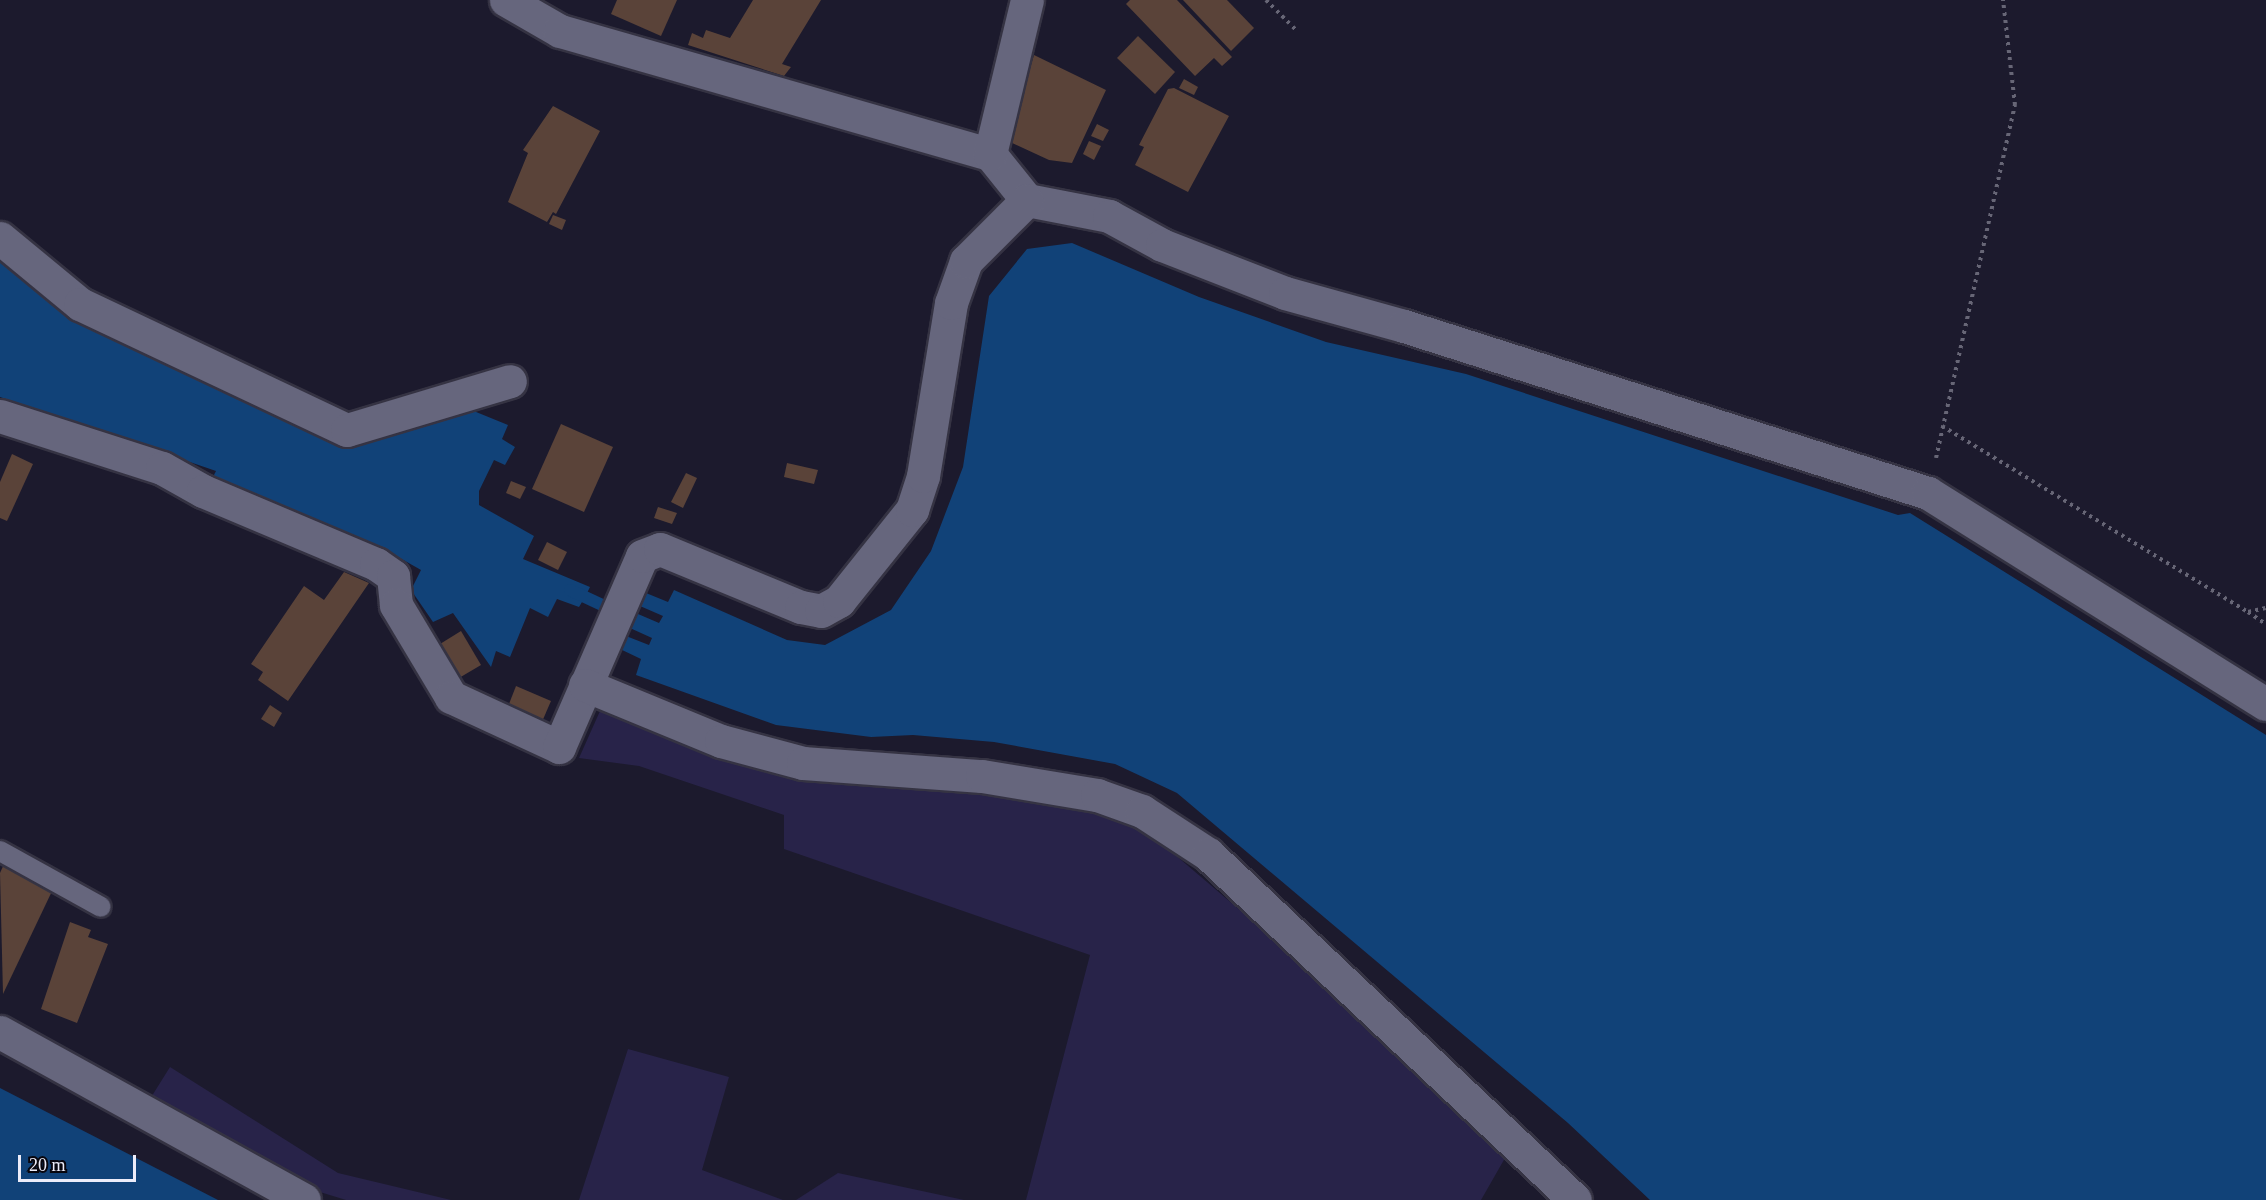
<!DOCTYPE html>
<html>
<head>
<meta charset="utf-8">
<style>
  body { margin:0 }
  #map { position:relative; width:2266px; height:1200px; overflow:hidden; background:#1c1a2d; font-family:Georgia,serif }
  div>[style] { position:absolute }
  [style*='--x'] { left:calc(var(--x)*1px); top:calc(var(--y)*1px); width:calc(var(--w)*1px); rotate:calc(var(--a)*1deg) }
  .green>* { inset:0; background:#282349 }
  .water>* { inset:0; background:#114278 }
  .stream>* { height:12px; margin:-6px; padding:0 6px; transform-origin:6px; border-radius:6px; background:#114278 }
  .building>* { inset:0; background:#5a4339 }
  .path>* { height:4px; margin-top:-2px; transform-origin:0; background:repeating-linear-gradient(90deg,#676676 0 3px,transparent 0 7.5px) }
  .roads { filter:drop-shadow(2px 0 #353343) drop-shadow(-2px 0 #353343) drop-shadow(0 2px #353343) drop-shadow(0 -2px #353343) }
  .service>* { height:20px; margin:-10px; padding:0 10px; transform-origin:10px; border-radius:10px; background:#66667d }
  .minor>* { height:33px; margin:-16.5px; padding:0 16.5px; transform-origin:16.5px; border-radius:16.5px; background:#66667d }
  span { translate:-50% -50%; white-space:nowrap; text-align:center; line-height:1.15; -webkit-text-stroke:5px #07060e; paint-order:stroke }
  .scale { position:absolute; left:18px; top:1155px; width:118px; height:27px; box-sizing:border-box; border:3px solid #ececf9; border-top:0; padding-left:8px; font-size:18px; line-height:21px; white-space:nowrap; color:#ececf9; -webkit-text-stroke:4px #07060e; paint-order:stroke }
</style>
</head>
<body>
<div id="map">
  <div class="green">
    <div style="clip-path:polygon(600px 711px,801px 775px,1051px 799px,1146px 830px,1349px 1003px,1505px 1158px,1481px 1200px,1026px 1200px,1090px 955px,784px 849px,784px 815px,639px 766px,579px 758px)"></div>
    <div style="clip-path:polygon(628px 1049px,729px 1077px,702px 1170px,783px 1200px,579px 1200px)"></div>
    <div style="clip-path:polygon(170px 1067px,338px 1173px,451px 1200px,346px 1200px,320px 1192px,150px 1099px)"></div>
    <div style="clip-path:polygon(838px 1173px,964px 1200px,796px 1200px)"></div>
  </div>
  <div class="water">
    <div style="clip-path:polygon(1072px 243px,1199px 297px,1326px 342px,1466px 374px,1898px 515px,1910px 513px,2266px 735px,2266px 1200px,1650px 1200px,1568px 1123px,1177px 793px,1115px 764px,994px 742px,913px 735px,871px 737px,776px 725px,636px 675px,641px 659px,620px 649px,626px 636px,649px 645px,652px 638px,630px 628px,638px 614px,659px 623px,663px 616px,640px 606px,646px 593px,668px 602px,674px 590px,787px 640px,825px 645px,891px 610px,931px 551px,963px 467px,989px 296px,1027px 249px)"></div>
    <div style="clip-path:polygon(0 256px,344px 443px,459px 405px,508px 425px,502px 439px,515px 447px,505px 465px,494px 460px,479px 491px,479px 505px,534px 536px,523px 559px,590px 587px,585px 597px,579px 607px,557px 599px,548px 617px,530px 608px,510px 657px,496px 651px,491px 667px,453px 613px,433px 622px,411px 590px,421px 570px,384px 549px,212px 479px,216px 471px,0 397px)"></div>
    <div style="clip-path:polygon(0 1088px,218px 1200px,0 1200px)"></div>
  </div>
  <div class="stream">
    <div style="--x:570;--y:590;--w:52;--a:25.1"></div>
  </div>
  <div class="building">
    <div style="clip-path:polygon(617px 0,677px 0,661px 36px,611px 14px)"></div>
    <div style="clip-path:polygon(753px 0,821px 0,782px 64px,791px 67px,784px 76px,688px 45px,692px 33px,703px 38px,706px 30px,730px 38px)"></div>
    <div style="clip-path:polygon(1130px 0,1177px 0,1232px 57px,1222px 66px,1214px 58px,1195px 76px,1126px 4px)"></div>
    <div style="clip-path:polygon(1183px 0,1227px 0,1254px 28px,1231px 51px)"></div>
    <div style="clip-path:polygon(1138px 36px,1175px 72px,1155px 94px,1117px 58px)"></div>
    <div style="clip-path:polygon(1034px 55px,1106px 90px,1072px 163px,1049px 160px,1008px 141px,1019px 116px,1016px 114px)"></div>
    <div style="clip-path:polygon(1184px 79px,1198px 87px,1194px 95px,1179px 88px)"></div>
    <div style="clip-path:polygon(1174px 88px,1229px 116px,1188px 192px,1135px 165px,1144px 147px,1139px 145px,1168px 89px)"></div>
    <div style="clip-path:polygon(553px 106px,600px 131px,556px 214px,553px 212px,547px 222px,508px 202px,528px 153px,523px 150px)"></div>
    <div style="clip-path:polygon(1097px 124px,1109px 130px,1103px 141px,1091px 136px)"></div>
    <div style="clip-path:polygon(1089px 141px,1101px 146px,1094px 160px,1083px 154px)"></div>
    <div style="clip-path:polygon(553px 215px,566px 220px,562px 230px,549px 224px)"></div>
    <div style="clip-path:polygon(561px 424px,613px 447px,584px 512px,532px 489px)"></div>
    <div style="clip-path:polygon(12px 454px,33px 464px,7px 521px,0 518px,0 482px)"></div>
    <div style="clip-path:polygon(787px 463px,818px 470px,814px 484px,784px 477px)"></div>
    <div style="clip-path:polygon(686px 473px,697px 478px,683px 508px,671px 502px)"></div>
    <div style="clip-path:polygon(511px 481px,526px 487px,520px 499px,506px 493px)"></div>
    <div style="clip-path:polygon(658px 507px,677px 513px,672px 524px,654px 518px)"></div>
    <div style="clip-path:polygon(547px 542px,567px 552px,558px 570px,538px 560px)"></div>
    <div style="clip-path:polygon(344px 572px,369px 583px,288px 701px,258px 680px,263px 672px,251px 664px,304px 586px,324px 600px)"></div>
    <div style="clip-path:polygon(461px 631px,481px 665px,459px 678px,440px 644px)"></div>
    <div style="clip-path:polygon(516px 686px,551px 701px,541px 724px,507px 709px)"></div>
    <div style="clip-path:polygon(270px 705px,282px 713px,274px 727px,261px 719px)"></div>
    <div style="clip-path:polygon(4px 864px,54px 887px,3px 994px,0 873px)"></div>
    <div style="clip-path:polygon(70px 922px,91px 930px,88px 937px,108px 944px,77px 1023px,41px 1009px)"></div>
  </div>
  <div class="path">
    <div style="--x:1266;--y:0;--w:42;--a:45"></div>
    <div style="--x:1942;--y:426;--w:358;--a:31.3"></div>
    <div style="--x:2248;--y:612;--w:18;--a:-13"></div>
    <div style="--x:1936;--y:458;--w:362;--a:-77.4"></div>
    <div style="--x:2015;--y:105;--w:106;--a:-96.5"></div>
    <div style="--x:2248;--y:612;--w:22;--a:34"></div>
  </div>
  <div class="roads">
    <div class="service">
      <div style="--x:0;--y:851;--w:115;--a:29"></div>
    </div>
    <div class="minor">
      <div style="--x:506;--y:0;--w:62;--a:29.9"></div>
      <div style="--x:560;--y:31;--w:447;--a:16"></div>
      <div style="--x:990;--y:154;--w:59;--a:51.2"></div>
      <div style="--x:1027;--y:200;--w:84;--a:11"></div>
      <div style="--x:1109;--y:216;--w:60;--a:28.7"></div>
      <div style="--x:1162;--y:245;--w:132;--a:21.3"></div>
      <div style="--x:1285;--y:293;--w:123;--a:15.5"></div>
      <div style="--x:1404;--y:326;--w:550;--a:17.68"></div>
      <div style="--x:1928;--y:493;--w:398;--a:32"></div>
      <div style="--x:990;--y:154;--w:158;--a:-76.5"></div>
      <div style="--x:0;--y:238;--w:104;--a:39.5"></div>
      <div style="--x:80;--y:304;--w:295;--a:25.3"></div>
      <div style="--x:347;--y:430;--w:170;--a:-16.7"></div>
      <div style="--x:0;--y:416;--w:170;--a:17.8"></div>
      <div style="--x:162;--y:468;--w:47;--a:29.3"></div>
      <div style="--x:203;--y:491;--w:188;--a:22.9"></div>
      <div style="--x:376;--y:564;--w:21;--a:35"></div>
      <div style="--x:393;--y:576;--w:29;--a:84"></div>
      <div style="--x:396;--y:605;--w:107;--a:59.1"></div>
      <div style="--x:451;--y:697;--w:119;--a:24.8"></div>
      <div style="--x:559;--y:747;--w:208;--a:-66.5"></div>
      <div style="--x:642;--y:556;--w:19;--a:-21"></div>
      <div style="--x:660;--y:549;--w:152;--a:22.4"></div>
      <div style="--x:801;--y:607;--w:20;--a:11"></div>
      <div style="--x:821;--y:611;--w:21;--a:-29"></div>
      <div style="--x:839;--y:601;--w:117;--a:-51.3"></div>
      <div style="--x:912;--y:510;--w:36;--a:-72"></div>
      <div style="--x:923;--y:476;--w:175;--a:-80.8"></div>
      <div style="--x:951;--y:303;--w:45;--a:-70.3"></div>
      <div style="--x:966;--y:261;--w:86;--a:-45"></div>
      <div style="--x:585;--y:685;--w:147;--a:22.4"></div>
      <div style="--x:721;--y:741;--w:85;--a:15"></div>
      <div style="--x:803;--y:763;--w:179;--a:4.2"></div>
      <div style="--x:982;--y:776;--w:117;--a:9.4"></div>
      <div style="--x:1097;--y:795;--w:48;--a:19.6"></div>
      <div style="--x:1142;--y:811;--w:79;--a:33.1"></div>
      <div style="--x:1208;--y:854;--w:504;--a:43.31"></div>
      <div style="--x:0;--y:1032;--w:347;--a:28.9"></div>
    </div>
  </div>
  <div class="scale">20 m</div>
</div>
</body>
</html>
